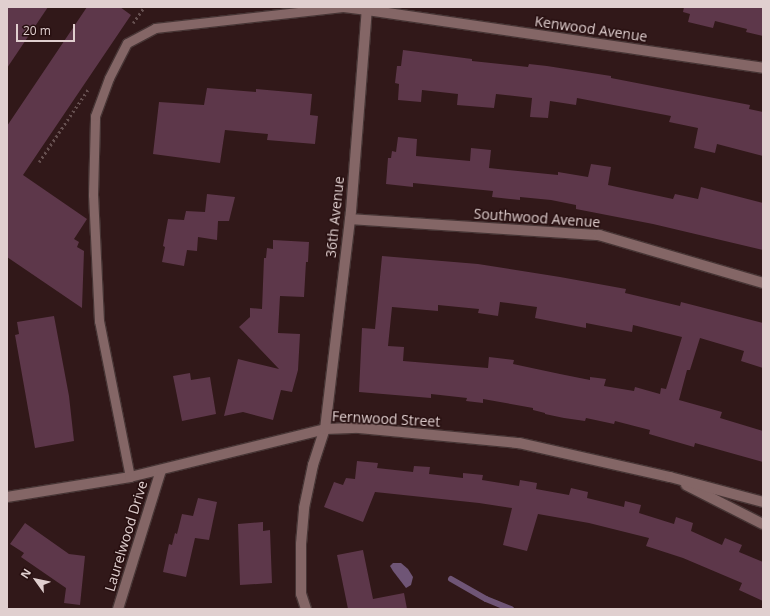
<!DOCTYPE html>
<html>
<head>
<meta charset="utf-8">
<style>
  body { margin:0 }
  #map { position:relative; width:770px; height:616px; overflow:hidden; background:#311819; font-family:"Open Sans",sans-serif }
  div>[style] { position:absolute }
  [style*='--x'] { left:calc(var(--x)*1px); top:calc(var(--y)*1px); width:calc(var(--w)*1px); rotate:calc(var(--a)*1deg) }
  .water>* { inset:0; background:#6f5576 }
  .stream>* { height:6px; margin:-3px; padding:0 3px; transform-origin:3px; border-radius:3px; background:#6f5576 }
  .building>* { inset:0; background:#5d374a }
  .path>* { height:2.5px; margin-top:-1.25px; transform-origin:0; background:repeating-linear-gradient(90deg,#665050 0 2px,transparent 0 5px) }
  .roads { filter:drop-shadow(1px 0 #473535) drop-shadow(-1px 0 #473535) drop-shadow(0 1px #473535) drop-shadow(0 -1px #473535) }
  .lane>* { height:9px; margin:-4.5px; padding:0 4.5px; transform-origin:4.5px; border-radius:4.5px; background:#846666 }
  .street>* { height:10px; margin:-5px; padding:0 5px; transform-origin:5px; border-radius:5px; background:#846666 }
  span { translate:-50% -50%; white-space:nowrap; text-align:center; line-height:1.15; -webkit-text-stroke:3px #270f10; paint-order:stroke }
  .street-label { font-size:14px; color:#e0cfcf }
  .frame { position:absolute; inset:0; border:8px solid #e0cfcf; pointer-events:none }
  .north { position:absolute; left:16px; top:560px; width:40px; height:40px; -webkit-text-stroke:3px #270f10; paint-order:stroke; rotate:303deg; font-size:11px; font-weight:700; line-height:16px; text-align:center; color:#e0cfcf }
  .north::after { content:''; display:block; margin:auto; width:14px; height:18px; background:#e0cfcf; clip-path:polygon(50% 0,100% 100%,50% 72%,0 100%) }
  .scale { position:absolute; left:16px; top:24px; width:59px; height:18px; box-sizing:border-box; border:2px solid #e0cfcf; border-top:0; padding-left:5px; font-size:12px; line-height:14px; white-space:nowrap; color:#e0cfcf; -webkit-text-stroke:3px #270f10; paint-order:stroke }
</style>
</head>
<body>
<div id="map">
  <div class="water">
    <div style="clip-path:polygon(393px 563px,401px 563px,408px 569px,413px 577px,411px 585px,406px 588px,393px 571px,390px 566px)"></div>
  </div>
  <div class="stream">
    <div style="--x:451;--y:579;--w:40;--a:29.7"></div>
    <div style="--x:486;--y:599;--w:27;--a:22"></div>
  </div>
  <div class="building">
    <div style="clip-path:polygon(7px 7px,48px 7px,7px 68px)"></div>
    <div style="clip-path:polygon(87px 7px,120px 7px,131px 15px,23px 175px,87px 219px,74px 239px,79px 242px,77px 247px,84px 251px,82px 308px,7px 257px,7px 126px)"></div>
    <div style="clip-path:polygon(684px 7px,763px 7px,763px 36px,746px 32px,747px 29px,715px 21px,713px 28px,688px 22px,690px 14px,683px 12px)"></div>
    <div style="clip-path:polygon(403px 50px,472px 59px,472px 61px,528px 67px,529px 64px,547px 66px,611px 76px,611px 78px,750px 105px,749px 109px,763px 112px,763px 156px,717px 144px,715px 153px,694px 148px,698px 128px,669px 122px,671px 116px,577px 98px,576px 105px,550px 101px,548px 118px,530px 117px,532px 98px,496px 94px,494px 108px,457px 105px,458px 94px,422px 90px,421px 102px,398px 100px,399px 84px,395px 83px,397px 66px,401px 66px)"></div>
    <div style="clip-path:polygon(207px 88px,256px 92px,256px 89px,312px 94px,310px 115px,318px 116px,315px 144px,267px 140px,268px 134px,225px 130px,220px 163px,153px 154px,159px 102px,204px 105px)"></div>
    <div style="clip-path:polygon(398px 137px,417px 139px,416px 156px,470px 161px,471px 148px,491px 150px,489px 168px,558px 175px,558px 172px,588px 177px,591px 164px,611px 167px,608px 185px,673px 199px,675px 194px,698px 199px,701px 187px,763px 203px,763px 250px,653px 224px,576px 209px,576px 205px,551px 200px,520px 197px,520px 200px,492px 197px,493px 191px,413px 183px,413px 187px,386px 184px,388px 158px,391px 158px,392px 151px,396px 152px)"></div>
    <div style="clip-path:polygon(207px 194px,235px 197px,229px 221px,218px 221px,217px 240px,198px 237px,197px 251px,187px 250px,184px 266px,162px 262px,165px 247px,163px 246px,168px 219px,184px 220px,186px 211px,205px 212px)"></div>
    <div style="clip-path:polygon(273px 240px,309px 242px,308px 262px,306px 262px,304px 297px,280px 296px,278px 333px,300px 334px,298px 370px,292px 392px,281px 390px,273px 420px,243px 412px,224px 416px,238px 359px,279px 369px,239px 327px,250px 317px,250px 308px,262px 309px,264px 258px,266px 258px,267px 248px,273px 249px)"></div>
    <div style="clip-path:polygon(evenodd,382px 256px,478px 264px,560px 277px,626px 289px,625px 293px,680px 306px,681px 302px,763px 323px,763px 368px,741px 361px,744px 351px,700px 338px,690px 370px,687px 370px,679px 400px,722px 412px,720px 418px,763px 431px,763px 462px,695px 443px,694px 447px,649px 434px,650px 430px,615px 421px,614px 424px,586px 418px,585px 421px,564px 418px,545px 414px,545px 413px,533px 410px,533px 408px,483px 399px,483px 403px,466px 401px,467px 398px,431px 394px,431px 398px,359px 392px,362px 328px,375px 329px,382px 256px,500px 302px,537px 307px,535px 318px,586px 328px,586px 323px,632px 332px,633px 325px,682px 337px,666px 389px,661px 388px,660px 394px,635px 387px,634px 391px,604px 386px,606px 379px,590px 377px,590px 380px,560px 374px,513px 364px,514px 360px,489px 357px,488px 368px,403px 361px,404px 347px,388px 346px,392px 307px,438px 311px,438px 305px,479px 309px,478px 313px,498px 316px,500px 302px)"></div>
    <div style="clip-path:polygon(54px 316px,69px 396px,74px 441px,35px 448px,15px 335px,19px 334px,17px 322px)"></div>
    <div style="clip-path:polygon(190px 373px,191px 380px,210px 377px,216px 414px,182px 421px,173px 376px)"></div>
    <div style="clip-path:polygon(357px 461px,378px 463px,377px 468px,413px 472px,414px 466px,430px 467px,429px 474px,463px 478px,463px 473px,483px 475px,482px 480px,519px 486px,520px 480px,537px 483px,536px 489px,569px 495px,571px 488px,588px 492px,587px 498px,624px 507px,625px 501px,641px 505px,639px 513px,674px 524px,676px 517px,693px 523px,691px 531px,722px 545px,725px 538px,742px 545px,739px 552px,763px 562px,763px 601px,739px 590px,742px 583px,683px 558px,646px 546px,649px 538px,589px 523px,538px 514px,527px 551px,503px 545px,512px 508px,479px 503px,375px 492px,363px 522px,324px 507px,334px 482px,343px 485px,346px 478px,355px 479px)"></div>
    <div style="clip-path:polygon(198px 498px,217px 502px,209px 540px,195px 538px,186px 577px,163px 572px,169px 544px,172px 545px,175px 533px,177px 534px,182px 514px,193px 516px)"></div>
    <div style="clip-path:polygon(263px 522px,263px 531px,270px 530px,272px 583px,240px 585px,238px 524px)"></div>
    <div style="clip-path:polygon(25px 523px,69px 554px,85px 556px,80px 605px,64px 603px,66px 588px,21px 557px,24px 553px,10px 544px)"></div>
    <div style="clip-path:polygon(363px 550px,373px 599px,404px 593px,407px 609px,348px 609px,337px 555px)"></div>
  </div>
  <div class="path">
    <div style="--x:133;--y:23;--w:19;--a:-55"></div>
    <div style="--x:39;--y:162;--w:89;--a:-56"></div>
  </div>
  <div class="roads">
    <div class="lane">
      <div style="--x:130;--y:477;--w:159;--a:-101.2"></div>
      <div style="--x:99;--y:321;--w:126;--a:-92.7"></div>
      <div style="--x:93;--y:195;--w:79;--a:-88.5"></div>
      <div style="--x:95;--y:116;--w:40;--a:-69.8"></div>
      <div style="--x:109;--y:78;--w:39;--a:-63"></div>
      <div style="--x:127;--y:43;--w:32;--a:-28"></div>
      <div style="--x:155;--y:28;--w:189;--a:-6.4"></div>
      <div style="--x:343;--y:7;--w:24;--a:7"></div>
    </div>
    <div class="street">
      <div style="--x:367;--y:10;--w:400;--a:8.3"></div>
      <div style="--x:350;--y:219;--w:250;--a:3.7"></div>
      <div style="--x:599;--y:235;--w:171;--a:16.3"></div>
      <div style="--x:686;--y:485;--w:86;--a:26.9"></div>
      <div style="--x:7;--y:497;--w:125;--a:-9.2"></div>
      <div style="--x:130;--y:477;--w:201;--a:-13.8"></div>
      <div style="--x:325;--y:429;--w:34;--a:-2"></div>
      <div style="--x:359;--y:428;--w:161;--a:5.4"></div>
      <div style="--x:519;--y:443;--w:155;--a:12.7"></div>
      <div style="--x:670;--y:477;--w:96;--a:15"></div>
      <div style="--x:118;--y:609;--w:145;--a:-72.8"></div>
      <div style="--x:306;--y:609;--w:16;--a:-108"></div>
      <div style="--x:301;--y:594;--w:50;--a:-90"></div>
      <div style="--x:301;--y:544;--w:36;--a:-85"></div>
      <div style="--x:304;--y:508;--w:44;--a:-78.2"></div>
      <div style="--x:313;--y:465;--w:38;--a:-72"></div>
      <div style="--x:325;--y:429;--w:220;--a:-83.2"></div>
      <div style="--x:351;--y:211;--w:205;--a:-85.5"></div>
    </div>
  </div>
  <div class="street-label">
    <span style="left:591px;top:29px;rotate:8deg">Kenwood Avenue</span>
    <span style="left:335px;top:217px;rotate:-84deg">36th Avenue</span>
    <span style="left:537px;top:218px;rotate:4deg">Southwood Avenue</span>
    <span style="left:386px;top:419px;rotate:3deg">Fernwood Street</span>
    <span style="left:126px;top:536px;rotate:-73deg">Laurelwood Drive</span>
  </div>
  <div class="frame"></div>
  <div class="north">N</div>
  <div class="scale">20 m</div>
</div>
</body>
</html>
